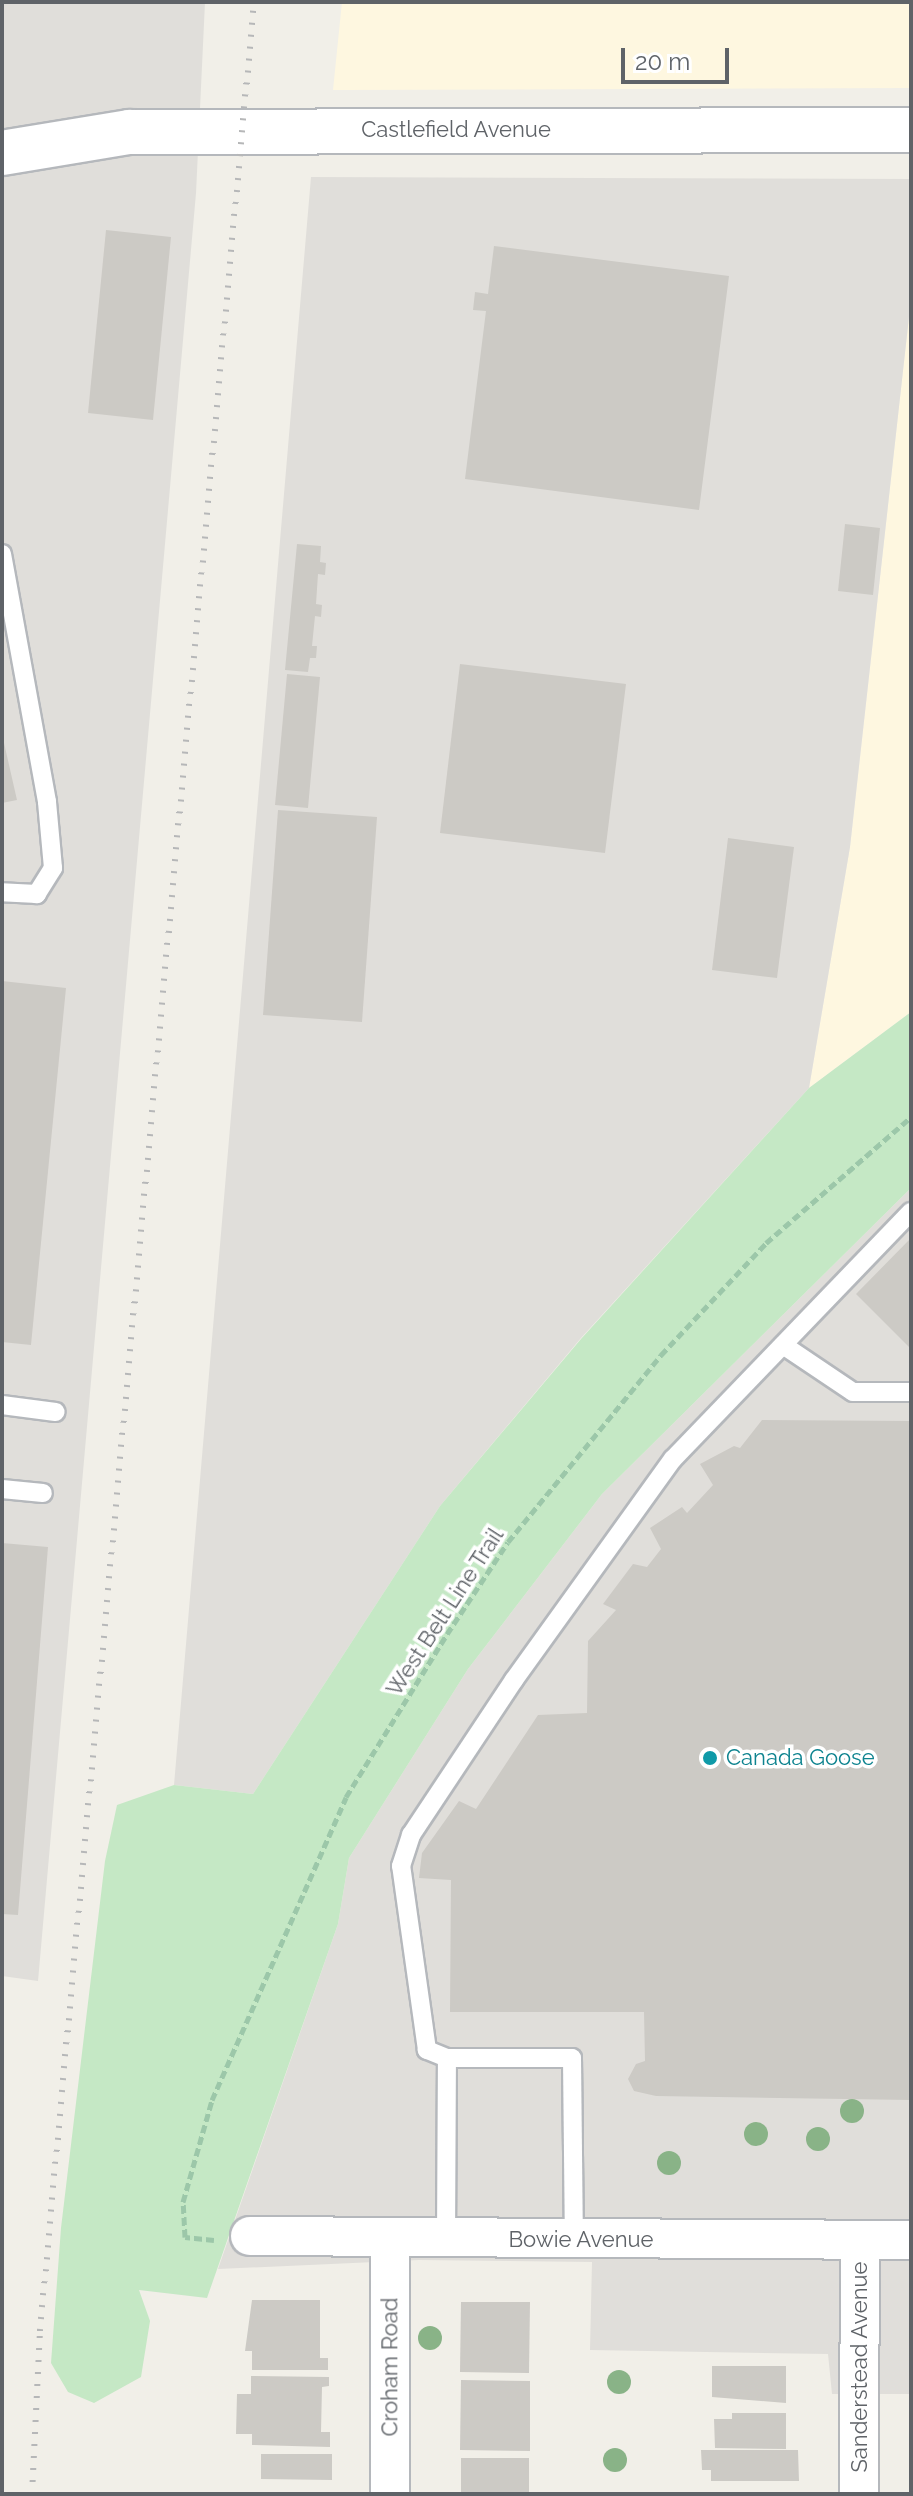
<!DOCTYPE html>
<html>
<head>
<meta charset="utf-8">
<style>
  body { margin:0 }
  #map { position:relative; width:913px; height:2496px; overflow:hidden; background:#f1efe8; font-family:Raleway,sans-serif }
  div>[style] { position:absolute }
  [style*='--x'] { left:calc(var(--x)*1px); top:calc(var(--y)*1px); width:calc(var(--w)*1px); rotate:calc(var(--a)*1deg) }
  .commercial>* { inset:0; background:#fef7e0 }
  .industrial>* { inset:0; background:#e0deda }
  .green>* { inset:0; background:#c5e8c5 }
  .building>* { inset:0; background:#cccac5 }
  .path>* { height:5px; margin-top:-2.5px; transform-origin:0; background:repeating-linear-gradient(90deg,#9cc7a9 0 8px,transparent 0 12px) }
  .roads { filter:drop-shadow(2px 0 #b5b8bc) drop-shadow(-2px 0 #b5b8bc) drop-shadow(0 2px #b5b8bc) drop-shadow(0 -2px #b5b8bc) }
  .service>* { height:18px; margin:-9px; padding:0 9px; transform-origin:9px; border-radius:9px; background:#fff }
  .minor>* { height:38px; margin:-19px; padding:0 19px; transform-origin:19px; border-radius:19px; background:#fff }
  .tertiary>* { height:44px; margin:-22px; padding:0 22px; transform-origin:22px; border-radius:22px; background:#fff }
  .rail>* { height:6px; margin-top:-3px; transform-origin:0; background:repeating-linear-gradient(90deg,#b6b7b8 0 2px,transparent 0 12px) }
  .trees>* { width:24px; height:24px; margin:-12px; border-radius:50%; background:#89b387 }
  .dots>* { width:22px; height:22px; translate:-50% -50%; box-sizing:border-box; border:4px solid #fff; border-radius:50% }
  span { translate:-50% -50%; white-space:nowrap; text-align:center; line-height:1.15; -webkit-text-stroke:7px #fff; paint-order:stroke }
  .street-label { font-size:22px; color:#5f6368 }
  .culture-label { font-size:22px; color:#0d838f }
  .left { translate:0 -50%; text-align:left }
  .frame { position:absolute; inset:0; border:4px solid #5f6368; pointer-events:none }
  .scale { position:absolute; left:621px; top:48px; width:108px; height:36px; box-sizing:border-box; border:4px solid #5f6368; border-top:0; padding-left:10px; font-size:24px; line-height:28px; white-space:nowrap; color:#5f6368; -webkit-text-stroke:6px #fff; paint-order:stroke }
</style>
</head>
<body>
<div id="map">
  <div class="commercial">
    <div style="clip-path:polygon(342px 2px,911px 2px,911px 88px,333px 90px)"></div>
    <div style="clip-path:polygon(911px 299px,911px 1012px,809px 1088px,850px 847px)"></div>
  </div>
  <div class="industrial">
    <div style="clip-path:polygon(2px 2px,205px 2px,196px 193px,38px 1981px,2px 1976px)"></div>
    <div style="clip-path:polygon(311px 177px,911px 179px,911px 299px,850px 847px,809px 1088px,581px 1338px,440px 1506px,253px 1794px,174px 1785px)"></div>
    <div style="clip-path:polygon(911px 1188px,911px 2394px,832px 2394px,828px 2354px,590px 2350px,592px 2262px,419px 2260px,218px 2269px,338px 1924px,349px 1858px,468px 1669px,602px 1494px)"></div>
  </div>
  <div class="green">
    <div style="clip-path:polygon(911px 1012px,911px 1188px,602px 1494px,468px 1669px,349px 1858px,338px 1924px,207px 2298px,139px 2290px,150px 2321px,141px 2377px,94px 2403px,68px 2392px,51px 2363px,61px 2228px,105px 1861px,117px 1805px,174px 1785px,253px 1794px,440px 1506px,581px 1339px,809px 1088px)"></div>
  </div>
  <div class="building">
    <div style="clip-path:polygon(106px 230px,171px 237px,153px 420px,88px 413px)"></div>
    <div style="clip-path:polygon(494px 246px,729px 276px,699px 510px,465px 479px,486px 311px,473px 310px,475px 292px,488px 294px)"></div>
    <div style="clip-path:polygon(845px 524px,880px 528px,873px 595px,838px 591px)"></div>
    <div style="clip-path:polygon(297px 544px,321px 546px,320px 562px,326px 563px,325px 575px,318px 574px,316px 604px,322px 605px,321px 617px,315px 616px,312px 646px,317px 646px,316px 658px,310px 658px,308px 672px,285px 670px)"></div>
    <div style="clip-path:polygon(460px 664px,626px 684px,605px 853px,440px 833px)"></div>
    <div style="clip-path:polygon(287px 674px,320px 677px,308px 808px,275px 805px)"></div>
    <div style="clip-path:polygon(2px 734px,17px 800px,2px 803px)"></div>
    <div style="clip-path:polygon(278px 810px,377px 817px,362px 1022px,263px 1015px)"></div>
    <div style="clip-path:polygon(728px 838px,794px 847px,777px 978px,712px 970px)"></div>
    <div style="clip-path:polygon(2px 981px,66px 988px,31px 1345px,2px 1342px)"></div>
    <div style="clip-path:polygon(911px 1238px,911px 1349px,856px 1294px)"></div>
    <div style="clip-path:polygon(762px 1420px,911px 1421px,911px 2100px,656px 2096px,634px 2091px,628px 2079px,636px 2064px,645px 2061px,644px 2012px,450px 2012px,451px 1880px,419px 1878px,422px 1853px,459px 1801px,476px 1809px,538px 1715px,587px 1713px,588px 1641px,616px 1610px,603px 1604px,633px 1564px,647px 1567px,661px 1549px,650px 1528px,682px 1507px,687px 1513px,713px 1485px,700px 1464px,734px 1446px,740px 1448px)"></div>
    <div style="clip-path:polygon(2px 1543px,48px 1547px,18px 1915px,2px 1914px)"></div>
    <div style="clip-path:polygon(252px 2300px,320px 2300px,320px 2358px,328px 2358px,328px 2370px,252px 2370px,252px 2351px,245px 2351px)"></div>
    <div style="clip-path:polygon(461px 2302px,530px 2302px,529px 2373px,460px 2372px)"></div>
    <div style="clip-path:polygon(712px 2366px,786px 2366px,786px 2403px,712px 2397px)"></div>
    <div style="clip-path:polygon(251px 2376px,329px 2377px,329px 2386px,322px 2387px,321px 2432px,330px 2432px,330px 2447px,252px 2445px,252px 2434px,236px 2434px,237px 2394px,251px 2394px)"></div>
    <div style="clip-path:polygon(461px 2380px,530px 2381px,530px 2451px,460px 2450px)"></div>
    <div style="clip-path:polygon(732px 2413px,786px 2413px,786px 2449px,715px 2448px,714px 2419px,732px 2419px)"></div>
    <div style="clip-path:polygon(701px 2450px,798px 2450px,799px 2481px,711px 2481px,711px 2470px,702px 2470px)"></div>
    <div style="clip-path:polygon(261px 2454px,332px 2454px,332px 2480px,261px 2479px)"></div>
    <div style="clip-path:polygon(461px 2458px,529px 2458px,529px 2494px,461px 2494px)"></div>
  </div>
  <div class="path">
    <div style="--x:214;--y:2240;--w:29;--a:-174"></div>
    <div style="--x:185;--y:2237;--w:35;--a:-93"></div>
    <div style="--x:183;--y:2202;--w:106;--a:-74.1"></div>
    <div style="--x:212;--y:2100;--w:331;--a:-66.1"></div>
    <div style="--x:346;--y:1797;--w:192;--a:-58.2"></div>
    <div style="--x:447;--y:1634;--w:110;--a:-56.5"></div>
    <div style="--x:508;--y:1542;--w:242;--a:-50.7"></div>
    <div style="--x:661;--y:1355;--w:154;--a:-46.8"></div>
    <div style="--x:766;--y:1243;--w:192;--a:-41"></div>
  </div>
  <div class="roads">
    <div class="service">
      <div style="--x:2;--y:554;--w:252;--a:79.7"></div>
      <div style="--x:47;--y:802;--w:66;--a:84.8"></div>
      <div style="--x:53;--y:868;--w:31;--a:122"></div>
      <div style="--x:37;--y:894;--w:35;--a:-177"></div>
      <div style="--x:783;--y:1345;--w:84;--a:33.9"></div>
      <div style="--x:853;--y:1392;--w:58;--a:0"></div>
      <div style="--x:2;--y:1405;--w:54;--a:7.4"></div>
      <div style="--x:2;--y:1489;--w:41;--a:5.6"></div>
      <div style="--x:447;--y:2058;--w:125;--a:0"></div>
      <div style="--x:572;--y:2058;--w:182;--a:89.4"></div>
      <div style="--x:446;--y:2240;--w:182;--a:-89.7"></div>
      <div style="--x:447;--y:2058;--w:22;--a:-158"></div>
      <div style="--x:427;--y:2050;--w:186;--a:-98"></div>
      <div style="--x:401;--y:1866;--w:33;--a:-72"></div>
      <div style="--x:411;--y:1835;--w:186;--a:-56.4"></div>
      <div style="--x:514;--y:1680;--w:272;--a:-54.3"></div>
      <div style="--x:673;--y:1459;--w:343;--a:-46.1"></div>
    </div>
    <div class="minor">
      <div style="--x:250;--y:2236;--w:661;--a:0.35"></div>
      <div style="--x:390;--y:2240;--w:254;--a:90"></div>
      <div style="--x:859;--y:2494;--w:254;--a:-89.8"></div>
    </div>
    <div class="tertiary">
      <div style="--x:2;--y:153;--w:129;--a:-9.4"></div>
      <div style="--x:129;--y:132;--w:782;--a:-0.15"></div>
    </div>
  </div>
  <div class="rail">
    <div style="--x:32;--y:2494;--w:163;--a:-87.2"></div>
    <div style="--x:40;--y:2331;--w:2339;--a:-84.75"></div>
  </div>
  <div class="trees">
    <div style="left:852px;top:2111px"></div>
    <div style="left:756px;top:2134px"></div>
    <div style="left:818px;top:2139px"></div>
    <div style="left:669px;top:2163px"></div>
    <div style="left:430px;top:2338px"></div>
    <div style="left:619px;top:2382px"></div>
    <div style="left:615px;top:2460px"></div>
  </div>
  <div class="dots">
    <div style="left:710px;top:1758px;background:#0f9aa8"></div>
  </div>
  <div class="street-label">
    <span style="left:456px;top:130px">Castlefield Avenue</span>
    <span style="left:445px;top:1612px;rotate:-57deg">West Belt Line Trail</span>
    <span style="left:581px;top:2240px">Bowie Avenue</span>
    <span style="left:390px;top:2367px;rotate:-90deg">Croham Road</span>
    <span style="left:860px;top:2367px;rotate:-90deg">Sanderstead Avenue</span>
  </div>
  <div class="culture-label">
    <span class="left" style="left:726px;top:1758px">Canada Goose</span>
  </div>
  <div class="frame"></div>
  <div class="scale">20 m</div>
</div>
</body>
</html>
